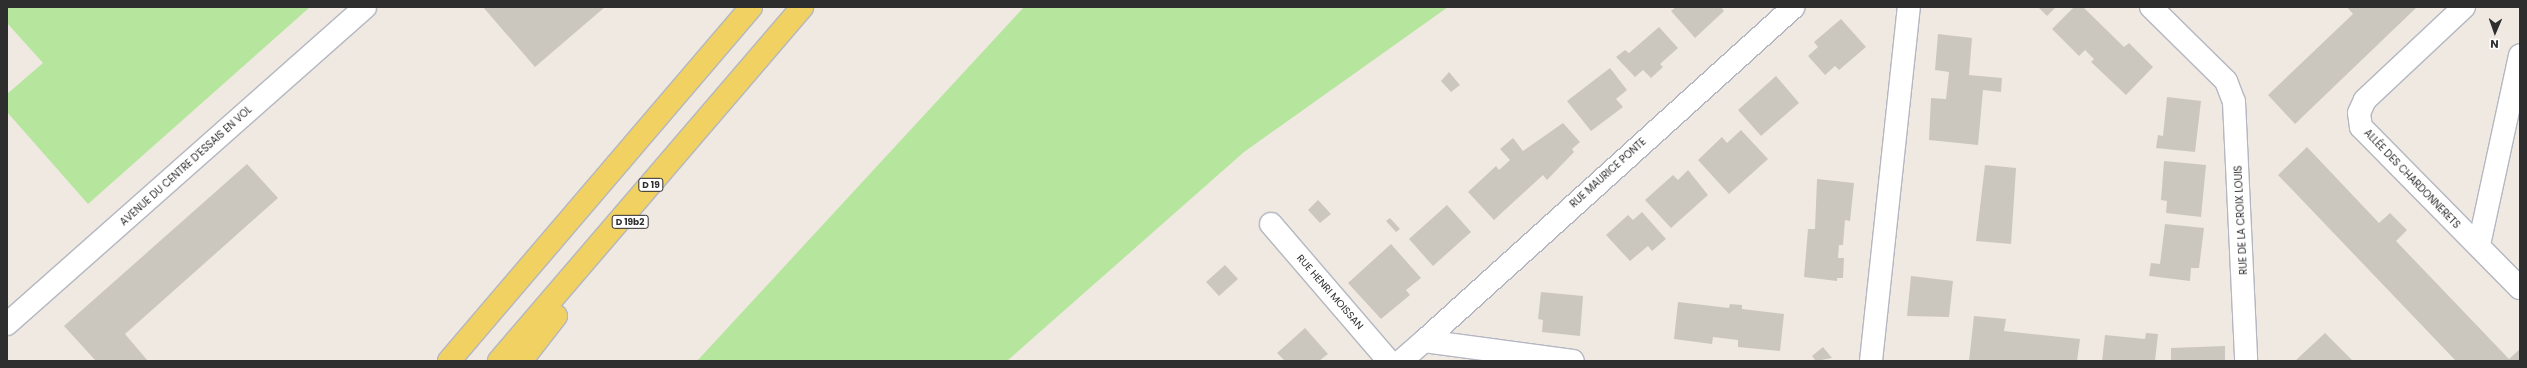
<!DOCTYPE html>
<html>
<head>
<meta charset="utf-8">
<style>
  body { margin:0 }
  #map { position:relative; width:2527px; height:368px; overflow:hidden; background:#efe9e1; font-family:Poppins,sans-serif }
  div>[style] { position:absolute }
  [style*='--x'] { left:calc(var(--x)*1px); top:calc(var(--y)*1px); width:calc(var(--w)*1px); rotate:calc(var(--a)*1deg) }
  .green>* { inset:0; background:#b6e59e }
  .building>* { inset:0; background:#cbc7bf }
  .roads { filter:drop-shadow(1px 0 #b4b7c1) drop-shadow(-1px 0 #b4b7c1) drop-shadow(0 1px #b4b7c1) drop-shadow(0 -1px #b4b7c1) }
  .minor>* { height:22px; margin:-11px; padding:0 11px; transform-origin:11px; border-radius:11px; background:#fff }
  .major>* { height:22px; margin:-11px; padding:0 11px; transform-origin:11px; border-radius:11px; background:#f2d163 }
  span { translate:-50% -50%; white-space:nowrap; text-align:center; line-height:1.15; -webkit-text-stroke:4px #fff; paint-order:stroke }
  .shield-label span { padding:1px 3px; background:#fff; border:1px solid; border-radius:3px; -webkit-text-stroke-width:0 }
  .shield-label { font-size:9px; color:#2e2e2e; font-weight:700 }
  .street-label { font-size:10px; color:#2e2e2e }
  .frame { position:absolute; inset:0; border:8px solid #2e2e2e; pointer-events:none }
  .north { position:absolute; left:2475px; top:12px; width:40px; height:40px; -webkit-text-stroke:3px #fff; paint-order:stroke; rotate:182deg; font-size:11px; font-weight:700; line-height:16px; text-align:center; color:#2e2e2e }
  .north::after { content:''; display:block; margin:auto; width:14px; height:18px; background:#2e2e2e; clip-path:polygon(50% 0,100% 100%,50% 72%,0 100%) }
</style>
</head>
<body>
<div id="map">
  <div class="green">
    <div style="clip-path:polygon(7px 7px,310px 7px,88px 204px,7px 112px,7px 94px,43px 63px,7px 23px)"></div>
    <div style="clip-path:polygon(1024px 7px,1448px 7px,1244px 152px,1007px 361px,697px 361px)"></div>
  </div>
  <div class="building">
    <div style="clip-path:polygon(483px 7px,605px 7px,535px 67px)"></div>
    <div style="clip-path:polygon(1676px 7px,1721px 7px,1724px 11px,1695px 38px,1671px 11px)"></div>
    <div style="clip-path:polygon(2038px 7px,2056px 7px,2047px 16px)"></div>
    <div style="clip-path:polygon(2074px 7px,2083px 7px,2124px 47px,2129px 43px,2153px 67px,2126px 95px,2091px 62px,2094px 59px,2085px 50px,2079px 56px,2052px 29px)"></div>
    <div style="clip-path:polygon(2347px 7px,2417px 7px,2295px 124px,2268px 95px,2353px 14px)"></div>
    <div style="clip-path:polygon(1841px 19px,1866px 47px,1839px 70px,1835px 66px,1825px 75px,1808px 56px,1818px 47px,1814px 42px)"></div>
    <div style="clip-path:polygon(1659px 27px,1678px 48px,1660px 64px,1663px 67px,1651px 78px,1643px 70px,1635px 77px,1616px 57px,1625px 50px,1629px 53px)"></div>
    <div style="clip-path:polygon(1938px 34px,1972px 38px,1969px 75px,2002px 78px,2001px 92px,1983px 90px,1978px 145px,1929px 140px,1931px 98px,1946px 99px,1949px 72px,1935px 70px)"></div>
    <div style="clip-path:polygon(1610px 68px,1627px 90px,1616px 99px,1623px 107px,1591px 131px,1567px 101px)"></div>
    <div style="clip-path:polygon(1449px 72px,1460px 85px,1451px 92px,1441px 81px)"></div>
    <div style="clip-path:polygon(1776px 76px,1799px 103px,1761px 136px,1738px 110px)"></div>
    <div style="clip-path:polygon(2167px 97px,2201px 101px,2195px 152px,2156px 148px,2158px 135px,2163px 136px)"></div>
    <div style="clip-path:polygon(1563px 123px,1580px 142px,1572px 149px,1574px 152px,1547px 180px,1543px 175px,1494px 220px,1468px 192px,1496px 166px,1499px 170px,1510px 160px,1500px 149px,1513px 138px,1523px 151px)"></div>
    <div style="clip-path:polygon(1741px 130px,1768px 159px,1729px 194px,1698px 160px,1722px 137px,1727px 143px)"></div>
    <div style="clip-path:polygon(2307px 147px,2379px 223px,2390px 213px,2407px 230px,2396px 241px,2509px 359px,2520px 349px,2520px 361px,2456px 361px,2278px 175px)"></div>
    <div style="clip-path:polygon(2164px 161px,2206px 165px,2201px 217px,2166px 213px,2167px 201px,2161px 200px)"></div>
    <div style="clip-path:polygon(247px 164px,278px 198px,125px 334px,148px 361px,96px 361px,64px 326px)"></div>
    <div style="clip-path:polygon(1985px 165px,2016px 168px,2011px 244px,1976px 241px)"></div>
    <div style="clip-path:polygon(1688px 170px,1708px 195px,1671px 228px,1645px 200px,1673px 175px,1678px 180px)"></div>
    <div style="clip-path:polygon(1817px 179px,1854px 183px,1850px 221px,1845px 220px,1843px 245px,1839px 245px,1838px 258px,1844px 258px,1843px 278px,1837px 278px,1837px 281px,1804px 277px,1808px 229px,1815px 229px)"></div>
    <div style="clip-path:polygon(1318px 200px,1331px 214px,1320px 223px,1308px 210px)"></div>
    <div style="clip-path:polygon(1447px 205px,1471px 232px,1433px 266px,1409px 239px)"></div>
    <div style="clip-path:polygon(1642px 212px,1666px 239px,1652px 251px,1648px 246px,1630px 261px,1606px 235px,1628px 215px,1633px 220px)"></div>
    <div style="clip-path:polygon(1390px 218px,1400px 229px,1396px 232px,1386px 221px)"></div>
    <div style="clip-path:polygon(2165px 224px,2204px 228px,2199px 268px,2191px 268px,2190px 281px,2149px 276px,2151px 263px,2160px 264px)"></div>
    <div style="clip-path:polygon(1391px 244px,1421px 278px,1406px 290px,1410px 295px,1381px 319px,1348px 283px)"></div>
    <div style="clip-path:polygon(1225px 265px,1238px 279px,1219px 296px,1206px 282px)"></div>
    <div style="clip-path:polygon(1911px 276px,1953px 281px,1949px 317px,1907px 316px)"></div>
    <div style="clip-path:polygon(1541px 292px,1583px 296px,1580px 336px,1542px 332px,1543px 320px,1538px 319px)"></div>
    <div style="clip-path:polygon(1678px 302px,1729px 308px,1730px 304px,1742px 305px,1742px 309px,1784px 314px,1780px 351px,1738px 347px,1738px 340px,1713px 337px,1712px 344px,1674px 339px)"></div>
    <div style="clip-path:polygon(1974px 316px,2006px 319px,2004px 331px,2080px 339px,2077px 361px,1969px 361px)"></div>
    <div style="clip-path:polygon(1305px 328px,1328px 354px,1319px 361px,1285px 361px,1277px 353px)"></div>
    <div style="clip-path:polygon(2146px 333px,2158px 334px,2155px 361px,2102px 361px,2105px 335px,2145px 339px)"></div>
    <div style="clip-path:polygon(2325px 333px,2353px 361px,2295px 361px)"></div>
    <div style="clip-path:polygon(2225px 346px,2225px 361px,2171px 361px,2171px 348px)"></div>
    <div style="clip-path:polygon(1823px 347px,1832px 358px,1816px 361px,1812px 356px)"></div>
  </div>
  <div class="roads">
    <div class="minor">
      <div style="--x:2151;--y:7;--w:105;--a:44.6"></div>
      <div style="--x:2226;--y:81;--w:22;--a:69"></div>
      <div style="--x:2234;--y:102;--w:259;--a:87.3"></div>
      <div style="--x:2464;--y:7;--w:136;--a:136.8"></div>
      <div style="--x:2365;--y:100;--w:14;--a:115"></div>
      <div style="--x:2359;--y:113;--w:14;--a:82"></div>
      <div style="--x:2361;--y:127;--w:226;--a:45.4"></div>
      <div style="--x:1271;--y:224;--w:181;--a:49.3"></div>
      <div style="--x:2479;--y:245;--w:194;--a:-77.8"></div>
      <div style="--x:7;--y:324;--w:478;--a:-41.5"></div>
      <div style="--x:1424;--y:341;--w:498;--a:-42.1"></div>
      <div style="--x:1401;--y:361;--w:30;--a:-41"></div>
      <div style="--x:1424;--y:341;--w:150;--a:7.6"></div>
      <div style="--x:1871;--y:361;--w:356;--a:-83.9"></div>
    </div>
    <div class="major">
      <div style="--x:449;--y:361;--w:465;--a:-49.5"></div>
      <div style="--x:499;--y:361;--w:466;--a:-49.4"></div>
      <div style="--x:521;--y:361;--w:57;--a:-52.1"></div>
    </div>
  </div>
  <div class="shield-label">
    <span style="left:651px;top:185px">D 19</span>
    <span style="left:630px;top:222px">D 19b2</span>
  </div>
  <div class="street-label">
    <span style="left:186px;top:166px;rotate:-42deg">AVENUE DU CENTRE D'ESSAIS EN VOL</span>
    <span style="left:1608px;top:173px;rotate:-42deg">RUE MAURICE PONTE</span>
    <span style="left:2412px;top:179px;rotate:46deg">ALLÉE DES CHARDONNERETS</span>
    <span style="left:2241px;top:220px;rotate:-93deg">RUE DE LA CROIX LOUIS</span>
    <span style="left:1330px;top:292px;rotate:49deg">RUE HENRI MOISSAN</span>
  </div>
  <div class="frame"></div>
  <div class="north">N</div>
</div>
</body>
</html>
